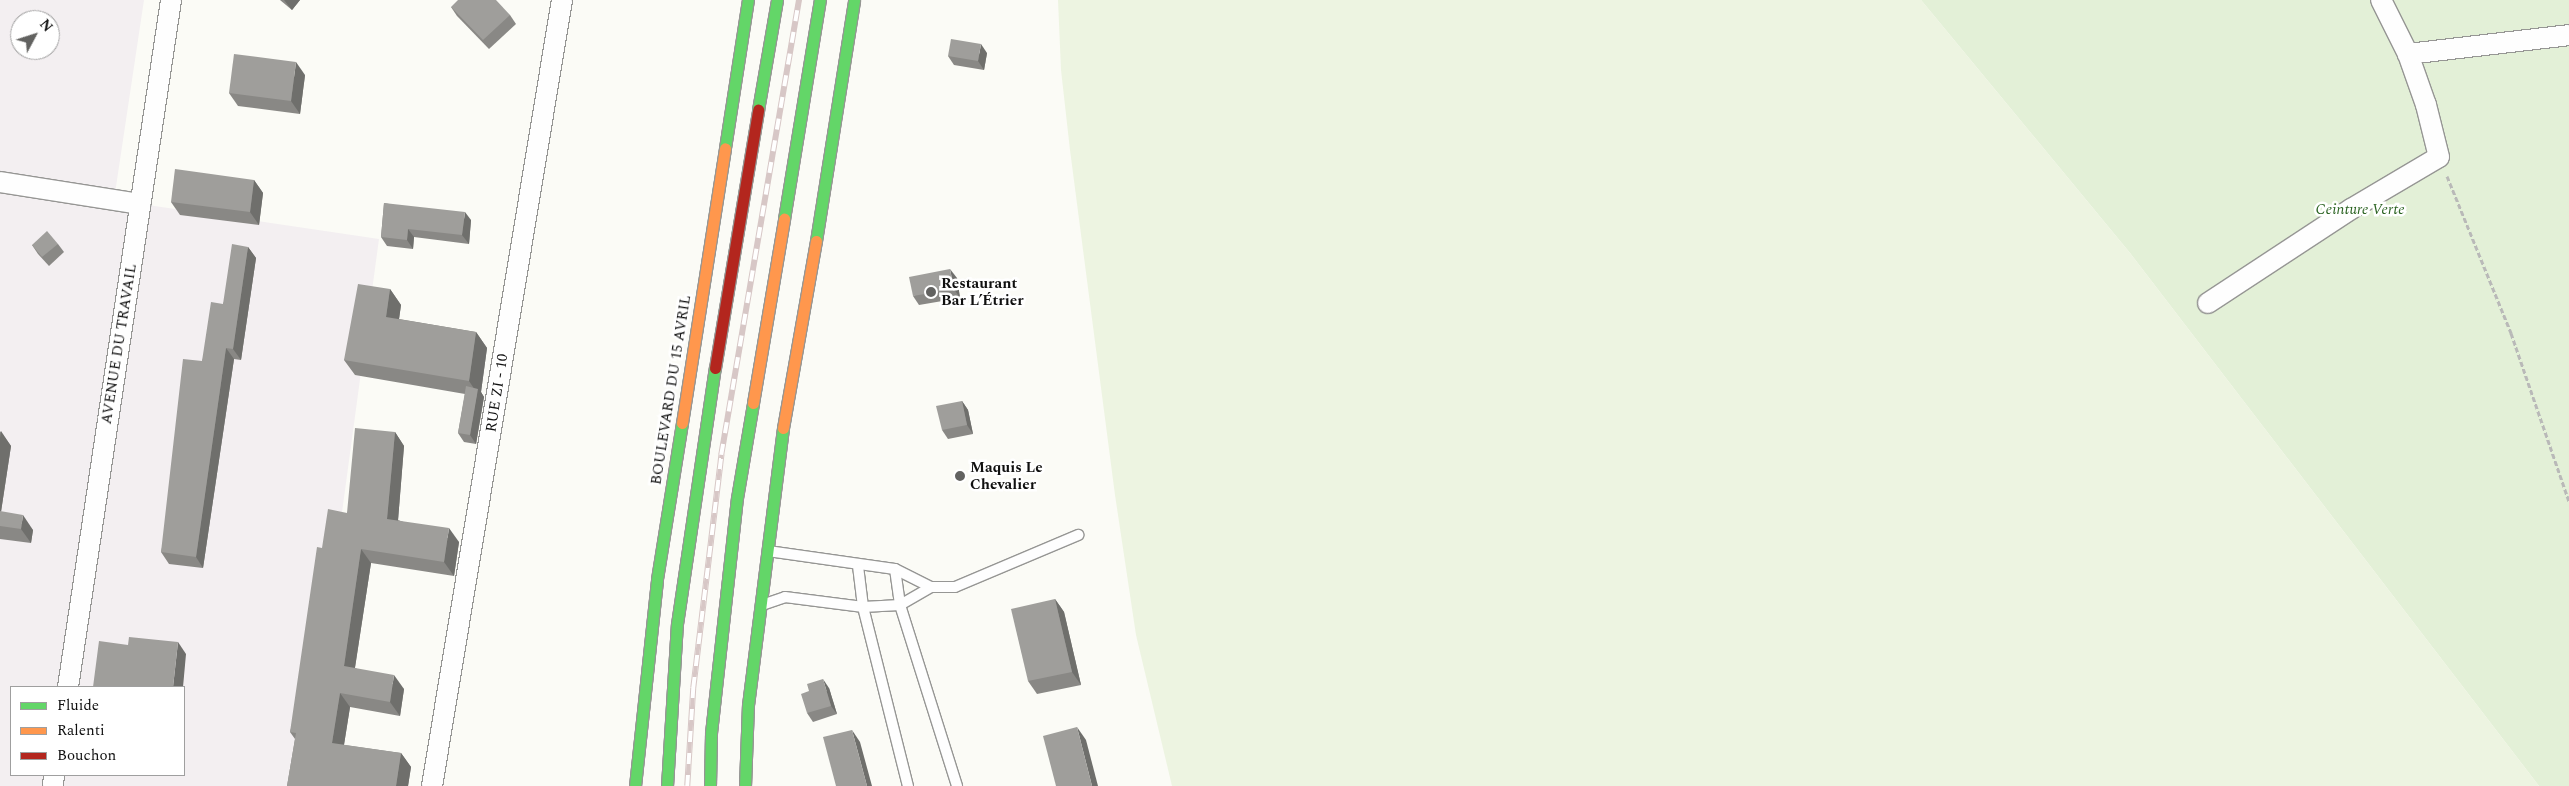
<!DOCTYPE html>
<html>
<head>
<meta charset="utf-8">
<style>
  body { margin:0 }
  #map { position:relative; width:2569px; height:786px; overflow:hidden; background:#fbfbf6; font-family:Spectral,serif }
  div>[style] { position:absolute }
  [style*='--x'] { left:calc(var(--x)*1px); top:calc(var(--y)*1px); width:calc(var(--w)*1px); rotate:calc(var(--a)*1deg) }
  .industrial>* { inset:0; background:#f3eff1 }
  .green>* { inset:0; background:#e3f0d7 }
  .pitch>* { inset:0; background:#edf4e1 }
  .path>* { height:3px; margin-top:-1.5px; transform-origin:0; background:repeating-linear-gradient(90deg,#b9b9b8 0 5px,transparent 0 7.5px) }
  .roads { filter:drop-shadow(1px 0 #969694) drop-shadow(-1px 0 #969694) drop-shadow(0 1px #969694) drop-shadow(0 -1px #969694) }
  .lane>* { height:10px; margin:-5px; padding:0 5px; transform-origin:5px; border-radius:5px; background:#fefefe }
  .street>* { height:20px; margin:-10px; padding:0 10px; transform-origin:10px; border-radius:10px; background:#fefefe }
  .fast>* { height:11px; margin:-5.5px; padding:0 5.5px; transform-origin:5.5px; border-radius:5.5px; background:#63d668 }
  .slow>* { height:11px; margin:-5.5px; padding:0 5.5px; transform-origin:5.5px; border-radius:5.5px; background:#ff974d }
  .jam>* { height:11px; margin:-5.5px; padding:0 5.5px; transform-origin:5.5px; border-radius:5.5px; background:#b3261e }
  .rail>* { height:5.5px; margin-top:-2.75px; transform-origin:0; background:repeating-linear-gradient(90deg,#fff 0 11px,#d7c7c6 0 22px); box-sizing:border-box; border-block:1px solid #d7c7c6 }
  .wall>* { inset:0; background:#898885 }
  .shaded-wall>* { inset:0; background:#6f6f6c }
  .building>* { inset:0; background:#9f9e9b }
  .dots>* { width:14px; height:14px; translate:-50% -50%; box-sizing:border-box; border:2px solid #fff; border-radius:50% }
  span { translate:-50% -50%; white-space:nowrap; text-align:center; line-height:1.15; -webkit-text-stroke:5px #fff; paint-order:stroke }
  .park-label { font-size:15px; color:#2c6423; font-style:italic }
  .poi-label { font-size:15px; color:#101010; font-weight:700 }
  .left { translate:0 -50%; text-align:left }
  .street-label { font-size:15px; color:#101010 }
  .legend { position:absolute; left:10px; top:686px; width:175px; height:90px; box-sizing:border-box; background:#fff; border:1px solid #9f9f9f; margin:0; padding:6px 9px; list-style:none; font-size:15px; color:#101010 }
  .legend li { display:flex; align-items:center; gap:10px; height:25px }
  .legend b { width:25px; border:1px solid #9f9f9f }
  .north { position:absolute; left:10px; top:10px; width:50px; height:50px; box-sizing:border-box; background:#fff; border:1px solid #9f9f9f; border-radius:50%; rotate:50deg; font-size:14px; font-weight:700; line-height:20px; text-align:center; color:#101010 }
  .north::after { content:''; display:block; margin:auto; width:18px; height:22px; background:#626260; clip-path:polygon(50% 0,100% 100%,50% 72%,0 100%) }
</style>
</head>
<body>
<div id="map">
  <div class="industrial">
    <div style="clip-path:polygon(evenodd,0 0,144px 0,114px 200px,379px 239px,305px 786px,0 786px,0 0,20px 20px,50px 20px,50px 50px,20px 50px,20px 20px,0 0,11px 687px,184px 687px,184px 775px,11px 775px,11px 687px)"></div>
  </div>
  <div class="green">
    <div style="clip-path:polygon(1921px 0,2569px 0,2569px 786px,2539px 786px,2130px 253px)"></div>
  </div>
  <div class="pitch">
    <div style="clip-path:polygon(1058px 0,1921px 0,2130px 253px,2539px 786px,1172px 786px,1136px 635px,1115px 495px,1070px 150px,1061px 70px)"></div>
  </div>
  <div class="path">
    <div style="--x:2447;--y:176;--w:170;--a:67.8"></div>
    <div style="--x:2511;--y:333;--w:178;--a:71"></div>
  </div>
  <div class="roads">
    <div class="lane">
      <div style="--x:768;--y:551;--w:128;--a:8.1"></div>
      <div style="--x:895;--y:569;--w:40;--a:26.6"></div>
      <div style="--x:931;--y:587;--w:24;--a:0"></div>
      <div style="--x:955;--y:587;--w:134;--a:-22.9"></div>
      <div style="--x:858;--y:566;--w:41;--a:83"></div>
      <div style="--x:863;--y:607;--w:185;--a:75.9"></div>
      <div style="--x:895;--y:569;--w:36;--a:82"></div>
      <div style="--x:900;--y:605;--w:190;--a:72.5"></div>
      <div style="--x:762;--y:605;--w:24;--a:-19"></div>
      <div style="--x:785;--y:597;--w:79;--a:7.3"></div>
      <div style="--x:863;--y:607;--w:37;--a:-3"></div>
      <div style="--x:900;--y:605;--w:36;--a:-30"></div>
    </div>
    <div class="street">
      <div style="--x:2408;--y:54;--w:162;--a:-6.7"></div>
      <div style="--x:0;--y:182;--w:142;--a:8.9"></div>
      <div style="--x:2208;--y:303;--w:171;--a:-33.3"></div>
      <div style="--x:2351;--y:209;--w:102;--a:-30.6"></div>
      <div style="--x:2439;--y:157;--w:54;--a:-104"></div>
      <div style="--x:2426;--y:105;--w:54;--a:-109.4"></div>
      <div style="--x:2408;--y:54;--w:60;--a:-116.6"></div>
      <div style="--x:68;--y:687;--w:695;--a:-81.47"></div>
      <div style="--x:53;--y:786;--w:11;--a:-85"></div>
      <div style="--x:432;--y:786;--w:797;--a:-80.61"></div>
    </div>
    <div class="fast">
      <div style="--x:758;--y:110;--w:112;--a:-80.2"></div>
      <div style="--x:725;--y:148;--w:150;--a:-81.2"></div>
      <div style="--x:784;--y:219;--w:222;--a:-80.7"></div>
      <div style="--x:816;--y:241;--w:244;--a:-81"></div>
      <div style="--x:635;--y:786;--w:208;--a:-83.9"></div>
      <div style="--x:657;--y:579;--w:158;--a:-80.9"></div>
      <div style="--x:667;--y:786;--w:162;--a:-86.5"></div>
      <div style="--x:677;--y:624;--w:259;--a:-81.6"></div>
      <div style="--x:710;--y:786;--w:53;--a:-88.9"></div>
      <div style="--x:711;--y:733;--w:236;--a:-83.7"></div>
      <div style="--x:737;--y:498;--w:96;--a:-80.4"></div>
      <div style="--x:745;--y:786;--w:81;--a:-87.9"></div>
      <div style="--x:748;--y:705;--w:279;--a:-82.8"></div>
    </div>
    <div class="slow">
      <div style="--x:753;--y:403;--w:187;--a:-80.4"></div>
      <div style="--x:682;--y:423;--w:278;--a:-81.1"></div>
      <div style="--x:783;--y:428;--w:190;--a:-80"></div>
    </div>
    <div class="jam">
      <div style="--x:715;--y:368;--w:262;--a:-80.5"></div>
    </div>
  </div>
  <div class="rail">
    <div style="--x:687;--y:786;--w:98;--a:-86.5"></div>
    <div style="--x:693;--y:688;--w:235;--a:-83.1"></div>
    <div style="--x:721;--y:455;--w:462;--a:-80.3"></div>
  </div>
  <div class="wall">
    <div style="clip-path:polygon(280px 0,300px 0,292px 10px)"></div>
    <div style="clip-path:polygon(451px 7px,510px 15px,516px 24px,489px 49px,457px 16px)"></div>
    <div style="clip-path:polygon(987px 53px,984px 70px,954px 65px,948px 56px)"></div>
    <div style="clip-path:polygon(305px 75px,300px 114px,238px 106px,229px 93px)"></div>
    <div style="clip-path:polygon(254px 180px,263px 193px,259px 225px,180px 215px,171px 202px)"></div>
    <div style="clip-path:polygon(384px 203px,471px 220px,469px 244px,414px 237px,413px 249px,387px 246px,381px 237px)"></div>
    <div style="clip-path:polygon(58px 244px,64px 252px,49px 266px,38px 254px,32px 245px)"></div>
    <div style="clip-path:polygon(248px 247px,256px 258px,241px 360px,234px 359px,203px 568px,169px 564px,161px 552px,202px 361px,223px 304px)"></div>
    <div style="clip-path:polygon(957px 278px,960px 298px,919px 305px,913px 296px)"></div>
    <div style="clip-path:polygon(390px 289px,401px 305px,399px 319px,476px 332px,487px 348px,481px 392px,484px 397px,476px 444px,464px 442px,458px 433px,465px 394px,355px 375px,344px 360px)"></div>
    <div style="clip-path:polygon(962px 401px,968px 410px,973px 434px,948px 439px,942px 430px)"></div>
    <div style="clip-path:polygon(0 431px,11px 446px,1px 512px,33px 530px,31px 543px,0 539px)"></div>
    <div style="clip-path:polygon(395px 432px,404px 446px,398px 520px,459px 542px,454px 576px,371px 563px,355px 668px,404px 689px,400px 716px,350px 707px,344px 745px,401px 753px,411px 767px,408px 786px,287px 786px,295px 739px,290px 732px,347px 513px)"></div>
    <div style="clip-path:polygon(1055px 599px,1064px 612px,1081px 685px,1037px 694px,1028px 681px)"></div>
    <div style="clip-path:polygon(829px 688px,837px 714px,813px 722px,807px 713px)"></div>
  </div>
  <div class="shaded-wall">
    <div style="clip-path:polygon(284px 0,300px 0,292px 10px)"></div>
    <div style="clip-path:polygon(981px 44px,987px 53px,984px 70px,978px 61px)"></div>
    <div style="clip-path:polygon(296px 62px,305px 75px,300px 114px,291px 101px)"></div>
    <div style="clip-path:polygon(254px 180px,263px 193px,259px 225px,250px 212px)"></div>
    <div style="clip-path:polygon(465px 212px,471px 220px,469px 244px,462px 235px)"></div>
    <div style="clip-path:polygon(408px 229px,414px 237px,413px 249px,407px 240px)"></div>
    <div style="clip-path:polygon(248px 247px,256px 258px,241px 360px,233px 349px)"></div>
    <div style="clip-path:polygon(950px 269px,957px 278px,960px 298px,954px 289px)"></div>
    <div style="clip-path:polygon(390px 289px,401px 305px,397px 333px,386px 317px)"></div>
    <div style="clip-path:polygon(476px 332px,487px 348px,481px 392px,484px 397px,476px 444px,470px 435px,477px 393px,469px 381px)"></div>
    <div style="clip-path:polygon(226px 348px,234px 359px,203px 568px,196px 557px)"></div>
    <div style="clip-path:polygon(962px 401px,968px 410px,973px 434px,967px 425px)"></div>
    <div style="clip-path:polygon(1px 431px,11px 446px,0 518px,0 438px)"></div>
    <div style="clip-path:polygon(395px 432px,404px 446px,397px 533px,387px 519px)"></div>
    <div style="clip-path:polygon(23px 515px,33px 530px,31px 543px,21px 529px)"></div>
    <div style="clip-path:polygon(449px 528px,459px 542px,454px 576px,444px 562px)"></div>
    <div style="clip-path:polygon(361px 549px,371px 563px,353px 680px,344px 666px)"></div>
    <div style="clip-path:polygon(1055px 599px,1064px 612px,1081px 685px,1072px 672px)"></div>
    <div style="clip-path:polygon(178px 642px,186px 654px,183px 687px,173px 687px)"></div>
    <div style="clip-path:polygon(394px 675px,404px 689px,400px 716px,390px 702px)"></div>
    <div style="clip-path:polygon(823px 679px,829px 688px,837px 714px,831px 706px)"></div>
    <div style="clip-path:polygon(340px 693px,350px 707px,342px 757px,332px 743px)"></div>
    <div style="clip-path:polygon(1077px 727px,1086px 740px,1098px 786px,1092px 786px)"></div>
    <div style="clip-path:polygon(852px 730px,860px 742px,872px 786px,867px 786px)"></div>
    <div style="clip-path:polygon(401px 753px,411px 767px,408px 786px,396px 786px)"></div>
  </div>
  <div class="building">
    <div style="clip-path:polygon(458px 0,496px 0,510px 15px,483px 40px,451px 7px)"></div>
    <div style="clip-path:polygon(951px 39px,981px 44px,978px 61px,948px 56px)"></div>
    <div style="clip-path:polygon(234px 54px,296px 62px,291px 101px,229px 93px)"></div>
    <div style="clip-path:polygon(175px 169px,254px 180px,250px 212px,171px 202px)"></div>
    <div style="clip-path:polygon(384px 203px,465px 212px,462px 235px,408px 229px,407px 240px,381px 237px)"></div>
    <div style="clip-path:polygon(47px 231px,58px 244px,42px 257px,32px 245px)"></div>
    <div style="clip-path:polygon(232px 244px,248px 247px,233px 349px,226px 348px,196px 557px,161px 552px,183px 359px,202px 361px,211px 302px,223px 304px)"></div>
    <div style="clip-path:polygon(950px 269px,954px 289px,913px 296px,909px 277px)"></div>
    <div style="clip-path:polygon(358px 284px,390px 289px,386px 317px,476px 332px,469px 381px,344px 360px)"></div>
    <div style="clip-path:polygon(466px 386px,478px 389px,470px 435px,458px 433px)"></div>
    <div style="clip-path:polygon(962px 401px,967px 425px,942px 430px,936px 406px)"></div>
    <div style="clip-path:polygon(355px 428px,395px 432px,387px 519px,449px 528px,444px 562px,361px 549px,344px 666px,394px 675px,390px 702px,340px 693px,332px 743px,401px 753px,396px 786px,287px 786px,296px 733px,290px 732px,317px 547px,322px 548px,328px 509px,347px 513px)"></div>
    <div style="clip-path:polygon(0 511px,23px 515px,21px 529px,0 526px)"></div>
    <div style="clip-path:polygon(1055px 599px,1072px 672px,1028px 681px,1011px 609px)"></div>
    <div style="clip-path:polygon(129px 637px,178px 642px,173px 687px,93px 687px,99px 641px,128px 645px)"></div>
    <div style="clip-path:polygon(823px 679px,831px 706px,807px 713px,801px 694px,809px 691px,807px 684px)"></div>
    <div style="clip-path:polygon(1077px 727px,1092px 786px,1056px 786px,1043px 736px)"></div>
    <div style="clip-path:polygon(852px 730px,867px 786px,836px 786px,823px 737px)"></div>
  </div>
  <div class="dots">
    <div style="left:931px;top:292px;background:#626260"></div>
    <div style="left:960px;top:476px;background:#626260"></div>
  </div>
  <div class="park-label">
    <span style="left:2360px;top:210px">Ceinture Verte</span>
  </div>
  <div class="poi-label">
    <span class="left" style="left:941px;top:292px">Restaurant<br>Bar L’Étrier</span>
    <span class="left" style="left:970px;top:476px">Maquis Le<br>Chevalier</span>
  </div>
  <div class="street-label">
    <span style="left:119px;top:344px;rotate:-81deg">AVENUE DU TRAVAIL</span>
    <span style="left:671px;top:390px;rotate:-81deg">BOULEVARD DU 15 AVRIL</span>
    <span style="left:497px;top:393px;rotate:-81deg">RUE ZI - 10</span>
  </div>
  <ul class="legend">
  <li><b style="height:6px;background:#63d668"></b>Fluide</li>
  <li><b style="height:6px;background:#ff974d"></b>Ralenti</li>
  <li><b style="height:6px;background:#b3261e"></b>Bouchon</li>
  </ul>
  <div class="north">N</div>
</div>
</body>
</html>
